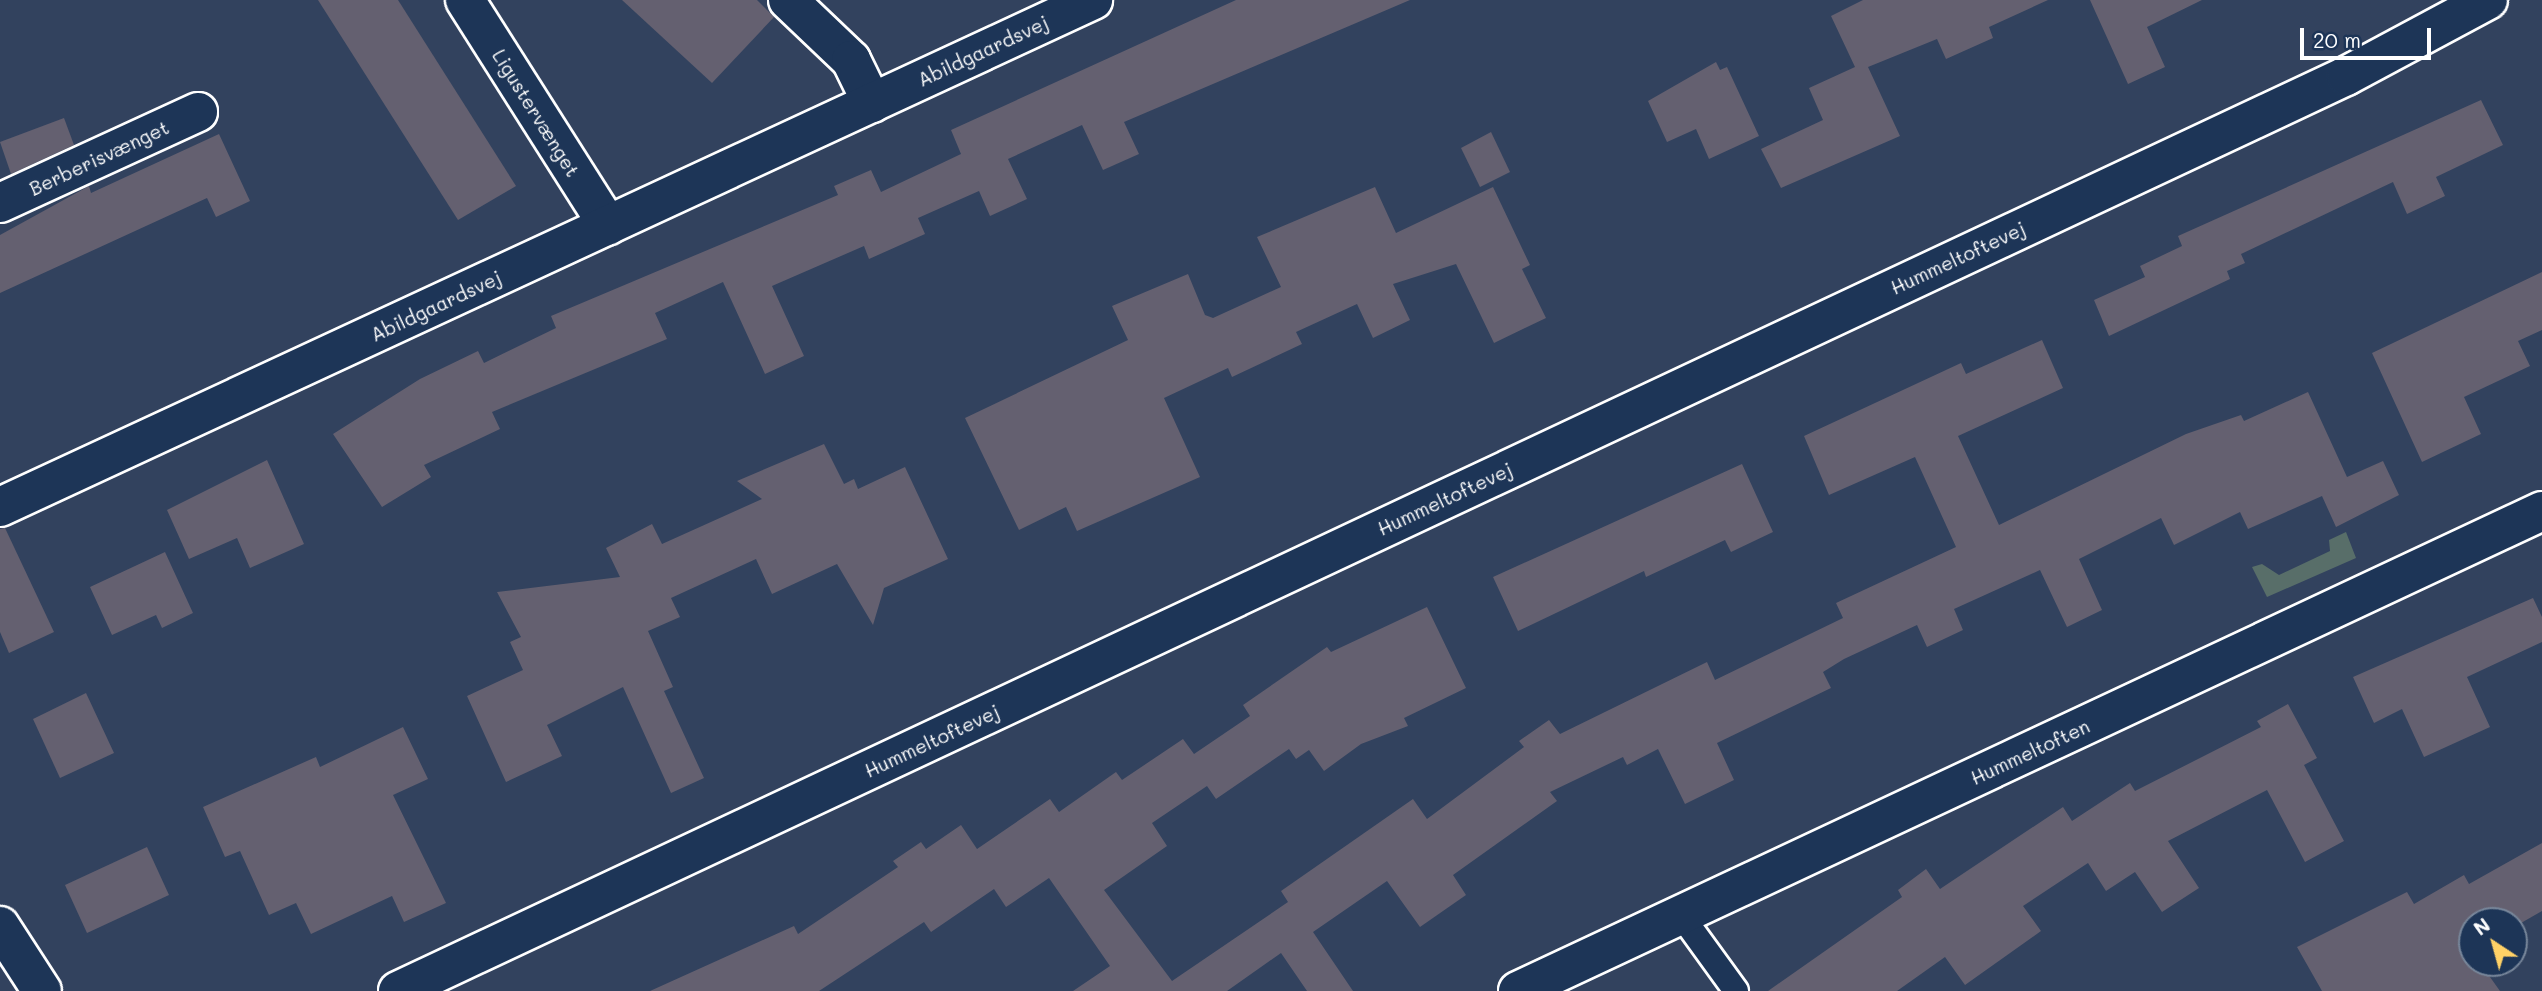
<!DOCTYPE html>
<html>
<head>
<meta charset="utf-8">
<style>
  body { margin:0 }
  #map { position:relative; width:2542px; height:991px; overflow:hidden; background:#32425e; font-family:Mali,sans-serif }
  div>[style] { position:absolute }
  [style*='--x'] { left:calc(var(--x)*1px); top:calc(var(--y)*1px); width:calc(var(--w)*1px); rotate:calc(var(--a)*1deg) }
  .green>* { inset:0; background:#586e69 }
  .building>* { inset:0; background:#646070 }
  .roads { filter:drop-shadow(2px 0 #fff) drop-shadow(-2px 0 #fff) drop-shadow(0 2px #fff) drop-shadow(0 -2px #fff) }
  .service>* { height:24px; margin:-12px; padding:0 12px; transform-origin:12px; border-radius:12px; background:#1d3557 }
  .minor>* { height:38px; margin:-19px; padding:0 19px; transform-origin:19px; border-radius:19px; background:#1d3557 }
  .tertiary>* { height:38px; margin:-19px; padding:0 19px; transform-origin:19px; border-radius:19px; background:#1d3557 }
  span { translate:-50% -50%; white-space:nowrap; text-align:center; line-height:1.15; -webkit-text-stroke:5px #1d3557; paint-order:stroke }
  .street-label { font-size:19px; color:#fff }
  .north { position:absolute; left:2458px; top:907px; width:70px; height:70px; box-sizing:border-box; background:#1d3557; border:2px solid #77869a; border-radius:50%; rotate:324deg; font-size:19px; font-weight:700; line-height:28px; text-align:center; color:#fff }
  .north::after { content:''; display:block; margin:auto; width:24px; height:32px; background:#ffd166; clip-path:polygon(50% 0,100% 100%,50% 72%,0 100%) }
  .scale { position:absolute; left:2300px; top:28px; width:131px; height:32px; box-sizing:border-box; border:4px solid #fff; border-top:0; padding-left:9px; font-size:21px; line-height:24px; white-space:nowrap; color:#fff; -webkit-text-stroke:5px #1d3557; paint-order:stroke }
</style>
</head>
<body>
<div id="map">
  <div class="green">
    <div style="clip-path:polygon(2346px 532px,2356px 558px,2267px 597px,2252px 567px,2262px 564px,2279px 575px,2330px 551px,2329px 540px)"></div>
  </div>
  <div class="building">
    <div style="clip-path:polygon(318px 0,398px 0,516px 186px,458px 220px)"></div>
    <div style="clip-path:polygon(622px 0,757px 0,774px 17px,712px 83px)"></div>
    <div style="clip-path:polygon(1236px 0,1410px 0,1124px 122px,1139px 154px,1103px 170px,1082px 125px,1008px 159px,1027px 199px,990px 216px,979px 191px,918px 218px,925px 234px,869px 259px,864px 246px,772px 286px,804px 356px,765px 374px,723px 282px,655px 313px,667px 339px,492px 412px,500px 429px,424px 465px,431px 477px,382px 507px,333px 434px,420px 379px,478px 351px,484px 363px,556px 328px,551px 316px,838px 195px,834px 186px,871px 170px,881px 192px,961px 154px,951px 130px)"></div>
    <div style="clip-path:polygon(1863px 0,2048px 0,1989px 27px,1993px 38px,1946px 59px,1937px 39px,1868px 67px,1900px 136px,1781px 188px,1761px 149px,1823px 120px,1809px 88px,1855px 67px,1831px 16px)"></div>
    <div style="clip-path:polygon(2090px 0,2202px 0,2147px 27px,2165px 67px,2128px 84px)"></div>
    <div style="clip-path:polygon(1716px 62px,1720px 70px,1727px 67px,1759px 136px,1709px 159px,1696px 129px,1667px 142px,1648px 101px)"></div>
    <div style="clip-path:polygon(2481px 100px,2503px 145px,2436px 177px,2445px 196px,2407px 214px,2393px 182px,2241px 254px,2245px 263px,2227px 271px,2230px 279px,2109px 336px,2094px 300px,2145px 277px,2140px 266px,2182px 246px,2178px 236px)"></div>
    <div style="clip-path:polygon(64px 118px,74px 145px,11px 174px,0 142px)"></div>
    <div style="clip-path:polygon(1491px 132px,1510px 172px,1480px 187px,1461px 148px)"></div>
    <div style="clip-path:polygon(219px 134px,250px 201px,216px 217px,207px 198px,0 293px,0 235px,89px 186px,91px 193px)"></div>
    <div style="clip-path:polygon(1375px 187px,1396px 233px,1493px 187px,1530px 265px,1522px 269px,1546px 318px,1494px 343px,1456px 264px,1393px 284px,1410px 320px,1373px 338px,1357px 304px,1296px 332px,1302px 344px,1232px 377px,1228px 368px,1164px 398px,1200px 477px,1077px 531px,1066px 507px,1019px 530px,965px 418px,1128px 340px,1112px 306px,1188px 274px,1205px 315px,1213px 318px,1281px 287px,1257px 237px)"></div>
    <div style="clip-path:polygon(2542px 272px,2542px 330px,2518px 341px,2530px 366px,2464px 397px,2481px 434px,2422px 462px,2372px 353px)"></div>
    <div style="clip-path:polygon(2042px 340px,2063px 388px,1958px 436px,1999px 525px,2186px 434px,2241px 415px,2244px 421px,2308px 392px,2347px 477px,2383px 461px,2399px 495px,2336px 527px,2322px 496px,2248px 529px,2240px 512px,2174px 545px,2161px 518px,2079px 559px,2102px 610px,2067px 627px,2040px 570px,1954px 609px,1963px 630px,1927px 647px,1917px 625px,1844px 659px,1823px 672px,1831px 688px,1717px 743px,1734px 780px,1685px 804px,1658px 749px,1627px 765px,1623px 757px,1550px 792px,1557px 801px,1453px 875px,1466px 895px,1420px 927px,1387px 881px,1313px 932px,1353px 991px,1307px 991px,1281px 953px,1227px 991px,1073px 991px,1110px 966px,1049px 878px,1006px 907px,994px 889px,931px 932px,924px 922px,819px 991px,650px 991px,794px 926px,798px 934px,898px 867px,893px 861px,921px 842px,926px 849px,961px 825px,977px 849px,1050px 799px,1059px 812px,1116px 772px,1122px 780px,1183px 739px,1194px 754px,1250px 716px,1243px 705px,1327px 647px,1331px 652px,1427px 607px,1466px 688px,1404px 718px,1408px 726px,1361px 744px,1324px 771px,1309px 750px,1296px 759px,1289px 749px,1216px 799px,1207px 786px,1152px 823px,1167px 846px,1104px 890px,1172px 981px,1288px 902px,1281px 891px,1413px 799px,1427px 819px,1524px 747px,1519px 741px,1549px 720px,1560px 734px,1707px 662px,1715px 680px,1843px 618px,1836px 603px,1956px 547px,1915px 457px,1829px 495px,1804px 436px,1961px 363px,1966px 374px)"></div>
    <div style="clip-path:polygon(824px 444px,844px 484px,854px 479px,858px 489px,905px 467px,948px 559px,884px 588px,873px 625px,837px 564px,772px 594px,756px 559px,671px 598px,680px 617px,648px 631px,673px 687px,664px 691px,704px 778px,671px 793px,623px 687px,547px 725px,562px 756px,506px 782px,467px 696px,523px 670px,510px 642px,521px 637px,497px 592px,620px 577px,606px 548px,652px 524px,662px 544px,762px 499px,737px 481px)"></div>
    <div style="clip-path:polygon(267px 460px,304px 544px,250px 568px,237px 538px,189px 559px,167px 510px)"></div>
    <div style="clip-path:polygon(1742px 464px,1773px 532px,1731px 552px,1725px 540px,1646px 577px,1644px 571px,1518px 631px,1493px 577px)"></div>
    <div style="clip-path:polygon(5px 528px,54px 632px,9px 653px,0 632px,0 529px)"></div>
    <div style="clip-path:polygon(165px 552px,193px 613px,162px 628px,156px 615px,112px 635px,90px 587px)"></div>
    <div style="clip-path:polygon(2533px 598px,2542px 617px,2542px 642px,2467px 677px,2490px 727px,2424px 757px,2402px 709px,2374px 723px,2353px 677px)"></div>
    <div style="clip-path:polygon(86px 693px,114px 753px,60px 778px,33px 719px)"></div>
    <div style="clip-path:polygon(2288px 704px,2317px 758px,2304px 765px,2344px 841px,2305px 862px,2267px 790px,2168px 841px,2199px 888px,2162px 912px,2135px 872px,2106px 891px,2088px 863px,2023px 906px,2041px 931px,1965px 985px,1945px 957px,1897px 991px,1768px 991px,1902px 897px,1898px 890px,1926px 869px,1940px 889px,2063px 807px,2072px 821px,2130px 783px,2135px 791px,2261px 727px,2257px 721px)"></div>
    <div style="clip-path:polygon(403px 727px,428px 779px,393px 795px,446px 903px,404px 922px,392px 896px,311px 934px,296px 903px,269px 915px,240px 851px,225px 857px,203px 807px,316px 757px,320px 767px)"></div>
    <div style="clip-path:polygon(2542px 843px,2542px 911px,2514px 927px,2514px 921px,2472px 921px,2472px 963px,2480px 963px,2500px 991px,2322px 991px,2297px 947px,2407px 892px,2414px 904px,2464px 875px,2469px 884px)"></div>
    <div style="clip-path:polygon(147px 847px,169px 895px,87px 933px,65px 885px)"></div>
  </div>
  <div class="roads">
    <div class="service">
      <div style="--x:1681;--y:915;--w:94;--a:54.1"></div>
    </div>
    <div class="minor">
      <div style="--x:465;--y:0;--w:267;--a:57.6"></div>
      <div style="--x:788;--y:0;--w:87;--a:43.6"></div>
      <div style="--x:851;--y:60;--w:48;--a:64"></div>
      <div style="--x:0;--y:203;--w:218;--a:-24.7"></div>
      <div style="--x:0;--y:507;--w:1205;--a:-24.88"></div>
      <div style="--x:0;--y:926;--w:77;--a:57.1"></div>
      <div style="--x:1518;--y:991;--w:1131;--a:-25.11"></div>
    </div>
    <div class="tertiary">
      <div style="--x:398;--y:991;--w:2152;--a:-25.16"></div>
      <div style="--x:2346;--y:76;--w:161;--a:-28.2"></div>
    </div>
  </div>
  <div class="street-label">
    <span style="left:983px;top:51px;rotate:-25deg">Abildgaardsvej</span>
    <span style="left:536px;top:113px;rotate:58deg">Ligustervænget</span>
    <span style="left:99px;top:158px;rotate:-25deg">Berberisvænget</span>
    <span style="left:1958px;top:258px;rotate:-25deg">Hummeltoftevej</span>
    <span style="left:436px;top:306px;rotate:-25deg">Abildgaardsvej</span>
    <span style="left:1445px;top:499px;rotate:-25deg">Hummeltoftevej</span>
    <span style="left:932px;top:741px;rotate:-25deg">Hummeltoftevej</span>
    <span style="left:2030px;top:752px;rotate:-25deg">Hummeltoften</span>
  </div>
  <div class="north">N</div>
  <div class="scale">20 m</div>
</div>
</body>
</html>
